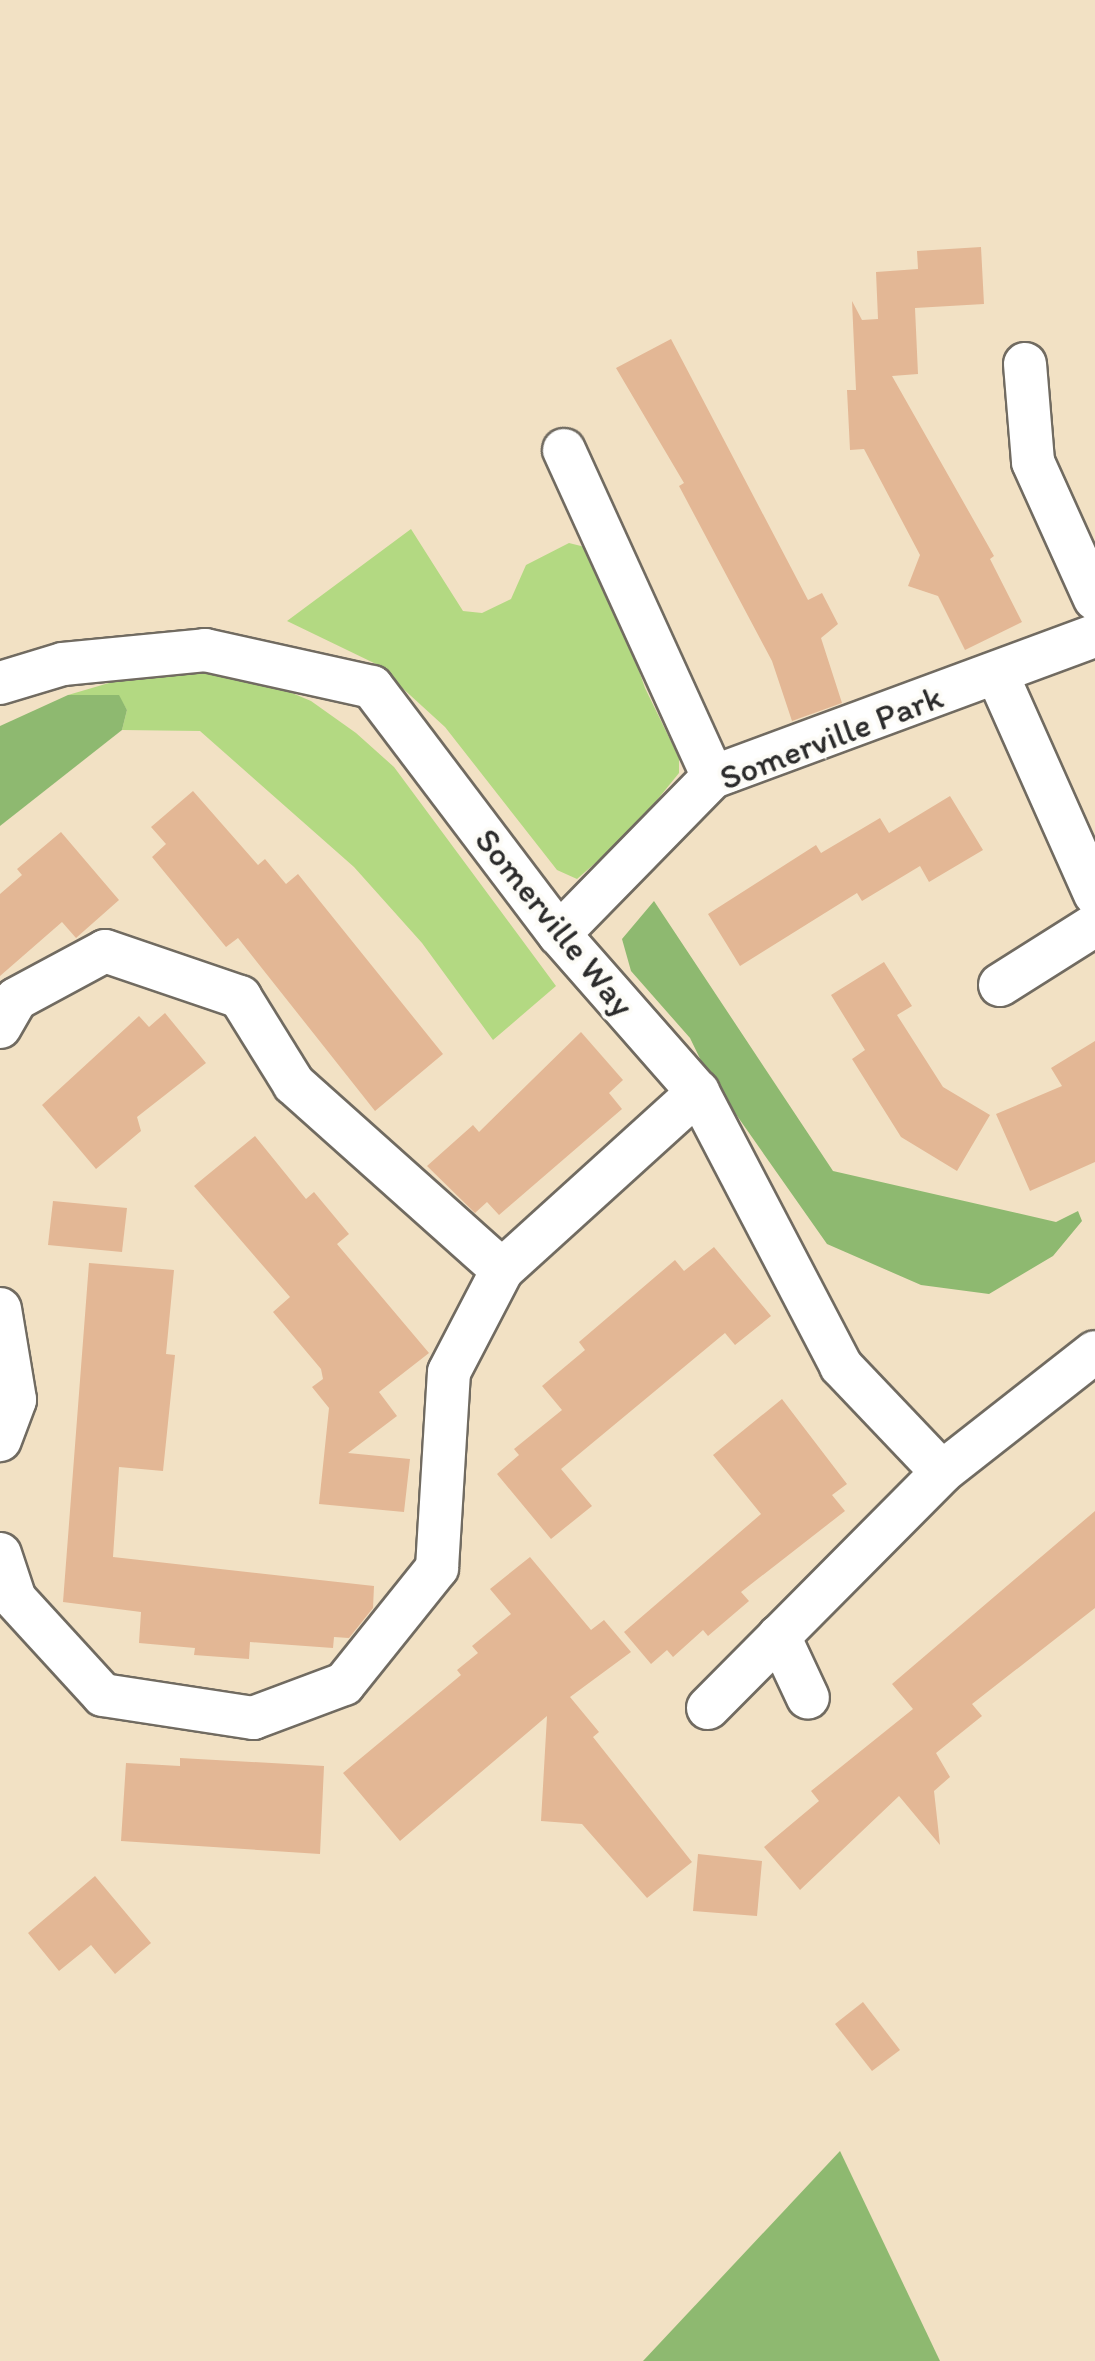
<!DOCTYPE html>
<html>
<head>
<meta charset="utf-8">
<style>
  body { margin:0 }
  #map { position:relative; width:1095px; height:2361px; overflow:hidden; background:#f2e1c4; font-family:Itim,sans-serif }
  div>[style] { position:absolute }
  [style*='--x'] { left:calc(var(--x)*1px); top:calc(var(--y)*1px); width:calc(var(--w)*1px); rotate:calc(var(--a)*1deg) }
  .green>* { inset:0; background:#b3d982 }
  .forest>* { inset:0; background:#8eb970 }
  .building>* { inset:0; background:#e3b795 }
  .roads { filter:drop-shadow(2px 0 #716b61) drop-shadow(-2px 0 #716b61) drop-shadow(0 2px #716b61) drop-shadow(0 -2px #716b61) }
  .minor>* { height:42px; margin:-21px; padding:0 21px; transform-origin:21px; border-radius:21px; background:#fff }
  span { translate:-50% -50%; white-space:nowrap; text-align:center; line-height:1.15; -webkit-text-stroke:8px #fdfcf7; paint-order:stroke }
  .street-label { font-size:35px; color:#2b2b2b }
</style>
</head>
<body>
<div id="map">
  <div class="green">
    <div style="clip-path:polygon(411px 529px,463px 611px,482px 613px,511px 599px,526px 565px,569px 543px,597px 550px,645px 688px,679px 758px,679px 773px,632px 831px,577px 879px,557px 870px,445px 727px,376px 664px,287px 621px)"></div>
    <div style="clip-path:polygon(188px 670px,266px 682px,311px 701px,356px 733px,394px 767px,556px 986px,493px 1040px,422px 943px,354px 867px,200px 731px,122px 730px,127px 710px,118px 695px,68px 695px,126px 678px)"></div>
  </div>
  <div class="forest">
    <div style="clip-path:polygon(68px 695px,119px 695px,127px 710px,122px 730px,0 826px,0 726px)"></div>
    <div style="clip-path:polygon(654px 901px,833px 1171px,1056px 1222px,1078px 1211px,1082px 1221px,1053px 1256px,989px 1294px,921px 1285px,827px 1244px,707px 1073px,690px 1038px,631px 971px,622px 939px)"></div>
    <div style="clip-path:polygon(840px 2151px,940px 2361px,643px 2361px)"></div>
  </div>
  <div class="building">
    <div style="clip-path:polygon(981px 247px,984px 304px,915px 308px,918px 374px,892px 376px,994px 556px,990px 559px,1022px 622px,965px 650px,938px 596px,908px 586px,920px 555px,864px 449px,850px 450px,847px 390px,856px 390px,852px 301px,862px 320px,878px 319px,876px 272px,918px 269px,917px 251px)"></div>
    <div style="clip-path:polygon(671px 339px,808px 600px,822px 593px,838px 624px,821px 638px,842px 703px,792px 721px,772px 661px,679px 486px,684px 483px,616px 368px)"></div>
    <div style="clip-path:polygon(193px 791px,258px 865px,265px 859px,286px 884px,298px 874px,443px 1054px,375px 1111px,238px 938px,226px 947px,152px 857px,166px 844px,151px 827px)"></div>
    <div style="clip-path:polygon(950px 796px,983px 850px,929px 882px,920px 866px,862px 901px,857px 893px,740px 966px,708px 914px,816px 845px,821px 853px,880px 818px,889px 833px)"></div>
    <div style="clip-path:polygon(61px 832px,119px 900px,76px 938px,62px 922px,0 976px,0 894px,22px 875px,17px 869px)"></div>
    <div style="clip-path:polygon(884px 962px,912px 1006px,897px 1015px,943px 1087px,990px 1115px,957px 1171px,901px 1137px,852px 1059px,865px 1050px,831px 995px)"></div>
    <div style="clip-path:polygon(165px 1013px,206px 1063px,137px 1117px,141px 1131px,96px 1169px,42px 1105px,139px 1016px,149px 1027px)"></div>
    <div style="clip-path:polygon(581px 1032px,623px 1080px,609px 1093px,622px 1109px,499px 1215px,487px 1202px,475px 1213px,427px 1166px,473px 1125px,479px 1132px)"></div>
    <div style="clip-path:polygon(1095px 1041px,1095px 1162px,1030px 1191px,996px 1114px,1062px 1086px,1051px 1068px)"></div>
    <div style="clip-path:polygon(255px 1136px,306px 1199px,314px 1192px,349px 1234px,337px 1244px,429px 1353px,379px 1392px,397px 1416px,348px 1453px,410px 1459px,404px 1512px,319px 1504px,329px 1408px,312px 1387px,323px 1379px,321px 1369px,273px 1312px,290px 1297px,194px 1186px)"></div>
    <div style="clip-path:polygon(53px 1201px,127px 1208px,122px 1252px,48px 1245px)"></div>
    <div style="clip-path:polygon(714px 1247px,771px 1316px,735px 1345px,725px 1333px,561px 1469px,592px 1506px,551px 1539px,497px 1474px,519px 1455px,514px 1449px,562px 1410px,542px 1386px,585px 1350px,579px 1342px,675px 1260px,684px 1271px)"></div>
    <div style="clip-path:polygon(89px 1263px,174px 1270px,166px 1354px,175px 1355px,163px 1471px,119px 1467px,113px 1557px,374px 1586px,373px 1608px,349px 1638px,334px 1637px,333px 1648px,250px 1642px,249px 1659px,194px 1655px,195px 1648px,139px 1643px,141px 1612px,63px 1602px)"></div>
    <div style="clip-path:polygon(782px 1399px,847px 1484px,832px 1495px,845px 1511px,741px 1592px,749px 1601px,708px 1636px,703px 1630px,673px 1657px,667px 1650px,651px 1664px,624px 1632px,761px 1514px,713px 1455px)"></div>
    <div style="clip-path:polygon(1095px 1511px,1095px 1608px,972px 1704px,982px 1716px,936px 1753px,950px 1777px,934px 1791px,940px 1845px,899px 1796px,800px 1890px,764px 1847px,819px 1801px,811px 1791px,913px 1709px,892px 1684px)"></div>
    <div style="clip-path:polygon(530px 1557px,591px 1630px,604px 1620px,631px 1652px,570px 1697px,599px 1732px,593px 1737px,692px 1862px,647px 1898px,582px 1824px,541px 1821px,547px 1716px,400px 1841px,343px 1773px,461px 1675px,457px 1670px,478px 1653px,472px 1646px,511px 1614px,490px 1589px)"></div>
    <div style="clip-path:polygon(180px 1758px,324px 1766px,320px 1854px,121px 1841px,126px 1763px,180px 1766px)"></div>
    <div style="clip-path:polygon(698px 1854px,762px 1861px,757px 1916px,693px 1911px)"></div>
    <div style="clip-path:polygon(95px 1876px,151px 1943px,115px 1974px,91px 1945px,59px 1971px,28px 1933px)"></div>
    <div style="clip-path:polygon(863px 2002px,900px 2050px,872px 2071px,835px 2024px)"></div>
  </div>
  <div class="roads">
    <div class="minor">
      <div style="--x:1025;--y:364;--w:98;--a:85.3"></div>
      <div style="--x:1033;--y:462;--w:150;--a:65.7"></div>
      <div style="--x:564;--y:450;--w:359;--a:65.5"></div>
      <div style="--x:997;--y:674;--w:241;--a:66"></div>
      <div style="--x:0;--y:683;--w:66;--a:-16.8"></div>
      <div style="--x:63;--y:664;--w:143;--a:-5.6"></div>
      <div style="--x:205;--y:650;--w:171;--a:12.5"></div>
      <div style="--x:372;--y:687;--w:310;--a:52.9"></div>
      <div style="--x:559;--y:934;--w:210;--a:48.7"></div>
      <div style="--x:698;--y:1092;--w:309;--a:62.4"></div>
      <div style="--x:841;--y:1366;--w:146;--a:46.4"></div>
      <div style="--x:559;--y:934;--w:220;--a:-45.6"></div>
      <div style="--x:713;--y:777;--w:407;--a:-20.3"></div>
      <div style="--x:1000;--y:985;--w:112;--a:-32.3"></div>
      <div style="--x:0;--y:1027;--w:32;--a:-60"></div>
      <div style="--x:16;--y:999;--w:101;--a:-28.3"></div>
      <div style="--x:105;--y:951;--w:143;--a:18.8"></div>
      <div style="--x:240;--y:997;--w:102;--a:58.2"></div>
      <div style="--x:294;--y:1084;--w:279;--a:41.8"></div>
      <div style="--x:0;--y:1309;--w:92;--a:80.6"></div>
      <div style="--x:15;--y:1400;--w:43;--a:110.6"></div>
      <div style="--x:0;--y:1554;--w:47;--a:71.6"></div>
      <div style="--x:15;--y:1599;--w:130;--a:47.5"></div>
      <div style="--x:103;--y:1695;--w:152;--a:8.7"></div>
      <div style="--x:253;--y:1718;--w:97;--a:-20.5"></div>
      <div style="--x:344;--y:1684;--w:149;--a:-51.3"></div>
      <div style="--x:437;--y:1568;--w:196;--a:-86.5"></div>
      <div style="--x:449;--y:1372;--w:115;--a:-62.5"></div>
      <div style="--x:502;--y:1270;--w:265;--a:-42.2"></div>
      <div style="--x:779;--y:1636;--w:68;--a:64.9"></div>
      <div style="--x:708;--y:1708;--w:332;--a:-45.2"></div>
      <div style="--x:942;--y:1472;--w:194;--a:-38.1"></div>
    </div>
  </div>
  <div class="street-label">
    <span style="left:831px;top:737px;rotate:-21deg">Somerville Park</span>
    <span style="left:555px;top:922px;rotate:51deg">Somerville Way</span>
  </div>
</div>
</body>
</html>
